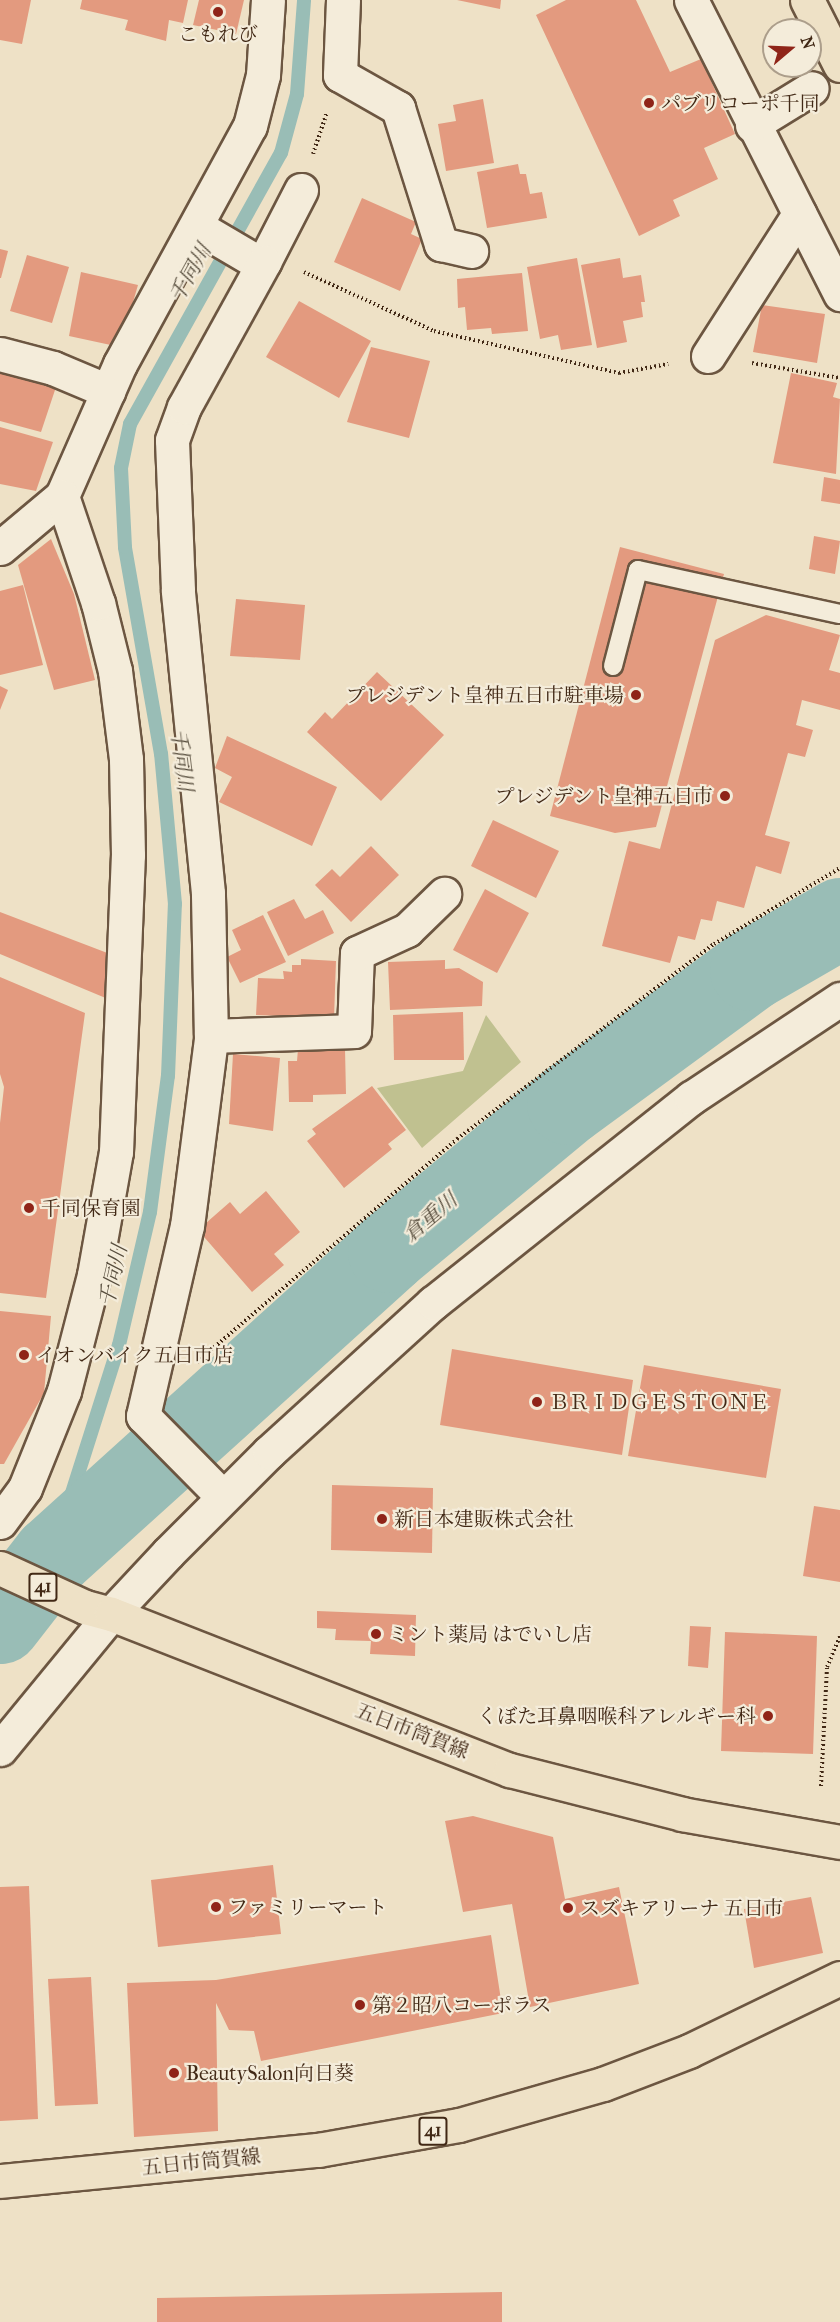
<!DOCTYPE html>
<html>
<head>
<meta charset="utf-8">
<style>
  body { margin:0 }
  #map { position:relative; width:840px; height:2322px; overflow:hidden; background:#eee1c6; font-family:"IM FELL French Canon","Noto Serif JP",serif }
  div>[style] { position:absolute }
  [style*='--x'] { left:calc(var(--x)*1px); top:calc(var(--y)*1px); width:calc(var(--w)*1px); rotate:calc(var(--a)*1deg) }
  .green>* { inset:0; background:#c0c190 }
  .stream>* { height:14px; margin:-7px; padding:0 7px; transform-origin:7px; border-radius:7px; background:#99bdb6 }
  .river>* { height:81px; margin:-40.5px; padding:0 40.5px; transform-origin:40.5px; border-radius:40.5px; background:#99bdb6 }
  .building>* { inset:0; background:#e39a7f }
  .path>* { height:4px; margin-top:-2px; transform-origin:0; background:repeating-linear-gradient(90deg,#412815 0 1.5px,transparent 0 4.5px) }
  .roads { filter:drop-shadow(2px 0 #6c5641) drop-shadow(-2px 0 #6c5641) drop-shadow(0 2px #6c5641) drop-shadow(0 -2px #6c5641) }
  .service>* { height:18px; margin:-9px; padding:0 9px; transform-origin:9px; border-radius:9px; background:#f4ecda }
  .minor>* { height:33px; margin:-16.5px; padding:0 16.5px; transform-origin:16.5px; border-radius:16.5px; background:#f4ecda }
  .tertiary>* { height:33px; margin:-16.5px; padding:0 16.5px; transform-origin:16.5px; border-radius:16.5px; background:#f4ecda }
  .primary>* { height:33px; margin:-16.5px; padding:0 16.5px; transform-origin:16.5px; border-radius:16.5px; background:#eee1c6 }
  .motorway>* { height:33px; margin:-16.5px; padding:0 16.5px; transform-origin:16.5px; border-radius:16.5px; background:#eee1c6 }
  .dots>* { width:16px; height:16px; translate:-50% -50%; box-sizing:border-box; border:3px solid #f4ecda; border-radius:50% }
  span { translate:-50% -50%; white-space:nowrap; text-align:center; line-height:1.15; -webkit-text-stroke:4.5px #f4ecda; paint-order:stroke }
  .shield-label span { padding:2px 4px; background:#f4ecda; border:2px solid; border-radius:4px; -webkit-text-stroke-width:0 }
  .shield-label { font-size:18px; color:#412815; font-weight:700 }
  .poi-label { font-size:20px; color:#412815 }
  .left { translate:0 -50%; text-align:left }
  .right { translate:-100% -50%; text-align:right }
  .street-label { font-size:20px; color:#412815 }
  .water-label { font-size:21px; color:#574d3d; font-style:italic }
  .north { position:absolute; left:762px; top:18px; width:60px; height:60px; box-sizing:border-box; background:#f4ecda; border:2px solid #ac9e8b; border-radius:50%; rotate:71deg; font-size:16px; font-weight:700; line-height:24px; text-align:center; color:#412815 }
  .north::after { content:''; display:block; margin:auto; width:21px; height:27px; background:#8f2418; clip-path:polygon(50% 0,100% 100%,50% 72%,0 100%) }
</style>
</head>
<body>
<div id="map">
  <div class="green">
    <div style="clip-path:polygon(486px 1015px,521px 1062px,422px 1148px,377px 1088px,463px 1071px)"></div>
  </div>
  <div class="stream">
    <div style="--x:52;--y:1556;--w:221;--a:-72.4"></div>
    <div style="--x:119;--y:1345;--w:137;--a:-76.9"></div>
    <div style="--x:150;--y:1212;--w:137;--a:-82.5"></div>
    <div style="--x:168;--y:1076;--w:172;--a:-87.7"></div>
    <div style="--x:175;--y:904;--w:151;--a:-95.3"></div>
    <div style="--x:161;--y:754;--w:210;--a:-99.9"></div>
    <div style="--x:125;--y:547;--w:79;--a:-92.9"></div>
    <div style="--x:121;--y:468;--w:45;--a:-78.4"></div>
    <div style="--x:130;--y:424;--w:310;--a:-60.9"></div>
    <div style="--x:281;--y:153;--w:61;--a:-74.8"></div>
    <div style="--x:297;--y:94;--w:94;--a:-85.7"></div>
  </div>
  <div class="river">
    <div style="--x:0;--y:1623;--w:85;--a:-52.2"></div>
    <div style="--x:52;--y:1556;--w:453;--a:-42.1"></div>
    <div style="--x:388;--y:1252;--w:232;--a:-39.6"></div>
    <div style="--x:567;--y:1104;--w:227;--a:-36.2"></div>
    <div style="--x:750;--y:970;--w:104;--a:-30"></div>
  </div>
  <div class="building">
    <div style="clip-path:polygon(0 0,31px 0,22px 44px,0 40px)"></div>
    <div style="clip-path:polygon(82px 0,188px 0,183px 23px,169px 20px,166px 41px,125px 30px,128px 20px,80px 9px)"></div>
    <div style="clip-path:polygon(199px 0,244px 0,236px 34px,193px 25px)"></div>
    <div style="clip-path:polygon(457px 0,501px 0,500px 9px)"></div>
    <div style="clip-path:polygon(566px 0,636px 0,670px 72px,701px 59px,735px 134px,704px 148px,718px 179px,673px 200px,680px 216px,639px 236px,536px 15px)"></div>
    <div style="clip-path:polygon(483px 99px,494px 163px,446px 171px,438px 124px,456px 121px,453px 105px)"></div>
    <div style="clip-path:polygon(518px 164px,520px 174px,526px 174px,530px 194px,542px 192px,547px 218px,487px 228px,477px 172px)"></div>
    <div style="clip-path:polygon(362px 198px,416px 222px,411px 234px,422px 239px,400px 291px,334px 262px)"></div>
    <div style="clip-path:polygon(0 249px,8px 251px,1px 278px,0 278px)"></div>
    <div style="clip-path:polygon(27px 255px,69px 267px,52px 323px,10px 311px)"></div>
    <div style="clip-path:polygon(577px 258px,592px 345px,561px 350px,558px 335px,540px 339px,527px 267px)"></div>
    <div style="clip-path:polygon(620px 258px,623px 278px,641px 275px,645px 302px,641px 302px,643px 317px,623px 321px,627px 342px,597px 348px,581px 265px)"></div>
    <div style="clip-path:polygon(81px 272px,138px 285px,120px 347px,69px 336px)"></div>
    <div style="clip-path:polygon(522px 273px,528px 331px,492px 334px,491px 328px,467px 330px,465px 307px,458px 308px,457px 279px)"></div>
    <div style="clip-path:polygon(299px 301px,371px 341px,339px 398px,266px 357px)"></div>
    <div style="clip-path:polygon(762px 305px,825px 314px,817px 363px,753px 352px)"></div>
    <div style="clip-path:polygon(371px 347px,430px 361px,409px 438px,347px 422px)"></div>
    <div style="clip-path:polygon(0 372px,56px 387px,41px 432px,0 421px)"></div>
    <div style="clip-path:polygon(791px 373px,837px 383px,833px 397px,840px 399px,836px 474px,773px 463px)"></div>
    <div style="clip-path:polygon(0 427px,53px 442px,36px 491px,0 484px)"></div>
    <div style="clip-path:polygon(824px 477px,840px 480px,840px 504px,821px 501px)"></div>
    <div style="clip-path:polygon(814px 536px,840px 541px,835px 574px,809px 569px)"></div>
    <div style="clip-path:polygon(51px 539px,74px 594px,95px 680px,54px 690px,18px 565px)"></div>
    <div style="clip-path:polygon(620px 547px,724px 574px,656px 827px,615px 833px,550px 816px)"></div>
    <div style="clip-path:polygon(23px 585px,43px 665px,0 675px,0 591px)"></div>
    <div style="clip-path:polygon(236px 599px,305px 605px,300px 660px,230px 656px)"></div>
    <div style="clip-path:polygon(766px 615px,840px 635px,829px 670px,840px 673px,840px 710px,802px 700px,796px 725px,813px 730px,805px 757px,788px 753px,765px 835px,790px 842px,781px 874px,756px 866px,744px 908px,717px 901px,712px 921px,701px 919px,695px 940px,678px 936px,670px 963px,602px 946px,629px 841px,660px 849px,715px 640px)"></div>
    <div style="clip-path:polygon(377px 672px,444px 735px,381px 801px,307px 732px,325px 712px,332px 719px)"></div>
    <div style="clip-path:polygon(0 686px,8px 690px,0 710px)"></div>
    <div style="clip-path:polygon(227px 736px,337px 787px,312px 846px,219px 802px,232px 777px,215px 768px)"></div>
    <div style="clip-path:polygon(493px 820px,559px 851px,536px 898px,471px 866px)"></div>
    <div style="clip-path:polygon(371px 846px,399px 875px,351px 922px,315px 885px,332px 869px,340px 877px)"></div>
    <div style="clip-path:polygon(485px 889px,529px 913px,497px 973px,453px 950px)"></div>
    <div style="clip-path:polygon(294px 899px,305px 919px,323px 910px,334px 933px,288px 956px,267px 912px)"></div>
    <div style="clip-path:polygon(0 912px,110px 954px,108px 999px,0 954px)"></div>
    <div style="clip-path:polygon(263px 915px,286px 962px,240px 983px,227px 957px,241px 950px,232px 930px)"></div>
    <div style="clip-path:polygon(301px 959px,336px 961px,334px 1018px,256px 1015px,258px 978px,284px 979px,283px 971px,292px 972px,292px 965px,301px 965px)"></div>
    <div style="clip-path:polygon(445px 960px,445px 969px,459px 968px,483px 982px,482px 1006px,390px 1010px,388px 962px)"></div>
    <div style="clip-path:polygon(0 977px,85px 1013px,46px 1298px,0 1293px,0 1123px,4px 1087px,0 1074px)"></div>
    <div style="clip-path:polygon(463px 1012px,464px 1060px,394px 1060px,393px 1015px)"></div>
    <div style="clip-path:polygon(298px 1049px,345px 1049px,346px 1094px,313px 1095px,313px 1102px,289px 1102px,288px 1061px,297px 1061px)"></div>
    <div style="clip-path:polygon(233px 1054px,280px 1058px,273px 1131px,229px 1124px)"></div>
    <div style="clip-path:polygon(372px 1086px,406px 1130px,388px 1144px,392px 1149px,344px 1188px,307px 1141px,316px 1134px,312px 1129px)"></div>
    <div style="clip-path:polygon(266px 1191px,300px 1232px,274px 1254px,284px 1265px,252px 1292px,198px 1230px,230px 1202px,240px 1214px)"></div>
    <div style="clip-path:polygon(0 1311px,51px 1316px,44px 1393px,4px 1464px,0 1464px)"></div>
    <div style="clip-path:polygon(452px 1349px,633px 1380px,622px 1455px,440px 1425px)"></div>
    <div style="clip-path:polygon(644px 1365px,781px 1389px,766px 1478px,628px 1456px)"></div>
    <div style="clip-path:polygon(332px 1485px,433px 1488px,432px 1553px,331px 1550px)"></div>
    <div style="clip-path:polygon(814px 1506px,840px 1510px,840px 1582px,803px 1576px)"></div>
    <div style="clip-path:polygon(317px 1611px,416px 1615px,415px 1656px,370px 1654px,371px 1641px,335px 1640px,336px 1629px,317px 1628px)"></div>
    <div style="clip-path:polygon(690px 1626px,711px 1627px,708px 1668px,688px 1666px)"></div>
    <div style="clip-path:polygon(725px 1632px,817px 1636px,813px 1754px,721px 1751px)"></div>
    <div style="clip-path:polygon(473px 1816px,553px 1837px,565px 1899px,619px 1887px,639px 1984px,530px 2007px,512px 1904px,463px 1912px,445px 1821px)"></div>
    <div style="clip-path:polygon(273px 1865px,281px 1934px,158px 1947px,151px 1880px)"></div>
    <div style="clip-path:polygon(29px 1886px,38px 2119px,0 2121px,0 1887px)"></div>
    <div style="clip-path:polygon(811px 1897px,823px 1953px,754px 1968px,744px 1909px)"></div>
    <div style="clip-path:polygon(491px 1935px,503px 2013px,261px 2061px,254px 2031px,229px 2030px,216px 2003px,218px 2131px,134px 2137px,127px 1983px,216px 1980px)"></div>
    <div style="clip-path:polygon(91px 1977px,98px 2104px,55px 2106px,48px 1979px)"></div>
    <div style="clip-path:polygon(502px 2292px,502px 2322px,157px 2322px,157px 2298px)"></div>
  </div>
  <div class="path">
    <div style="--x:313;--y:154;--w:44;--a:-71.6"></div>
    <div style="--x:304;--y:272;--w:143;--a:24.4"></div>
    <div style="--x:434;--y:331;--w:190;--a:12.8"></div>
    <div style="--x:619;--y:373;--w:50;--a:-10.4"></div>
    <div style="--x:752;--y:363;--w:89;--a:9.7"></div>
    <div style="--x:197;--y:1362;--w:343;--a:-40.6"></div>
    <div style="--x:457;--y:1139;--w:323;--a:-37.2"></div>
    <div style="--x:714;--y:944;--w:147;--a:-31.1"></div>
    <div style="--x:821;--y:1786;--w:119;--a:-87.1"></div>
    <div style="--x:827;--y:1667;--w:34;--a:-67"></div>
  </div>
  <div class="roads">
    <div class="service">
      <div style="--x:613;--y:666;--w:99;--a:-75.4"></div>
      <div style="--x:638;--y:570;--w:207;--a:12.3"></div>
    </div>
    <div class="minor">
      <div style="--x:343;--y:0;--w:75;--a:92.3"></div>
      <div style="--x:340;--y:75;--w:67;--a:29.6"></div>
      <div style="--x:398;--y:108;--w:143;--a:72.5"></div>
      <div style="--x:441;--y:244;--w:31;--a:13"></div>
      <div style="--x:691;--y:0;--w:330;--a:63.1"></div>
      <div style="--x:752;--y:125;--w:70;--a:-31.7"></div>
      <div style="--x:196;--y:226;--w:67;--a:30.4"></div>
      <div style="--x:254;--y:260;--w:10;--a:11"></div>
      <div style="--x:264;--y:262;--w:81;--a:-62.8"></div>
      <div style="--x:0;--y:354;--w:55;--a:14.8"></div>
      <div style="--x:53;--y:368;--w:60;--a:22.7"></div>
      <div style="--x:708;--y:356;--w:169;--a:-57.3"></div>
      <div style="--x:0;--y:548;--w:81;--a:-40"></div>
      <div style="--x:62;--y:496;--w:144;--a:-66.3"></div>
      <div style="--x:120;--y:364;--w:271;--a:-61.4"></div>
      <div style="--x:250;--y:126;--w:53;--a:-75.7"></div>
      <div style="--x:263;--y:75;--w:75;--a:-86.2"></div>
      <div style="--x:211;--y:1036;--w:143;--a:-2"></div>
      <div style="--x:354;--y:1031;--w:78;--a:-87.8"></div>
      <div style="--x:357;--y:953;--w:55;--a:-24.7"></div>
      <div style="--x:407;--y:930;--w:52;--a:-44.2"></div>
      <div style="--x:223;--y:1497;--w:114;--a:-134.6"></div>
      <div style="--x:143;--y:1416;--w:195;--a:-77"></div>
      <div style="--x:187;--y:1226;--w:189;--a:-82.7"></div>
      <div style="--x:211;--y:1039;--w:146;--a:-91.2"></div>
      <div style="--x:208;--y:893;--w:304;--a:-95.7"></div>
      <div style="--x:178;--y:590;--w:150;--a:-92.3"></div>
      <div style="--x:172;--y:440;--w:35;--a:-70"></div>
      <div style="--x:184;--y:407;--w:166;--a:-61.1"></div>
      <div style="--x:0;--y:1522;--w:42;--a:-53.7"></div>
      <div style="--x:25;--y:1488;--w:105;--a:-68.1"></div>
      <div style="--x:64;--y:1391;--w:120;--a:-75.5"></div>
      <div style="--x:94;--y:1275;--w:125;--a:-79.9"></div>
      <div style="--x:116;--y:1152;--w:297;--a:-87.7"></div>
      <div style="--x:128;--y:855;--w:96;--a:-91.2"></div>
      <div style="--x:126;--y:759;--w:89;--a:-97.1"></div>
      <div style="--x:115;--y:671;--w:70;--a:-104"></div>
      <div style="--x:98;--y:603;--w:113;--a:-108.6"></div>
    </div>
    <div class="tertiary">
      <div style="--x:0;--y:1749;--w:175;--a:-50.6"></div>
      <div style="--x:111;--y:1614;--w:83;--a:-46.9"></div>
      <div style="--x:168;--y:1553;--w:143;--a:-45"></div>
      <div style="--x:269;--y:1452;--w:222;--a:-42.3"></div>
      <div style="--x:433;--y:1303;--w:330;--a:-38.5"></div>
      <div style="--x:691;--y:1098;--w:179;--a:-33.6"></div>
    </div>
    <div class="primary">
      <div style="--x:0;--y:1568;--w:94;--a:24.6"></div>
      <div style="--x:85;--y:1607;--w:27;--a:15"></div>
      <div style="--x:111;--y:1614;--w:428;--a:21.4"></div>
      <div style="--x:510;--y:1770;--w:178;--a:14.3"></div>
      <div style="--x:682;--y:1814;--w:160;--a:10"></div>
      <div style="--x:0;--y:2181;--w:320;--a:-5.6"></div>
      <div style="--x:318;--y:2150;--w:143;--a:-10.1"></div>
      <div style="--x:459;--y:2125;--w:150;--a:-15.9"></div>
      <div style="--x:603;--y:2084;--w:92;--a:-21"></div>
      <div style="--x:689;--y:2051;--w:168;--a:-25.8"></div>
    </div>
    <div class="motorway">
      <div style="--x:807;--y:0;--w:73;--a:63.1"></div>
    </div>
  </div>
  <div class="dots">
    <div style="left:218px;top:12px;background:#8f2418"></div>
    <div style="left:649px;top:103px;background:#8f2418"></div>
    <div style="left:636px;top:695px;background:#8f2418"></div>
    <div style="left:725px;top:796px;background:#8f2418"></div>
    <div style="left:29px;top:1208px;background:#8f2418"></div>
    <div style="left:24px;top:1355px;background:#8f2418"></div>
    <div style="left:537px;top:1402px;background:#8f2418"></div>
    <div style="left:382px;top:1519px;background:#8f2418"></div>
    <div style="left:376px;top:1634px;background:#8f2418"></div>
    <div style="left:768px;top:1716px;background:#8f2418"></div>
    <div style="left:216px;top:1907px;background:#8f2418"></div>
    <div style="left:568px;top:1908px;background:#8f2418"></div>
    <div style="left:360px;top:2005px;background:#8f2418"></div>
    <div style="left:174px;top:2073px;background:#8f2418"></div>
  </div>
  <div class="shield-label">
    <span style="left:43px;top:1587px">41</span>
    <span style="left:433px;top:2131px">41</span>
  </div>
  <div class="poi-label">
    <span style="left:218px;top:34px">こもれび</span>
    <span class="left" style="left:661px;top:103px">パブリコーポ千同</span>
    <span class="right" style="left:624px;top:695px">プレジデント皇神五日市駐車場</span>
    <span class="right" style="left:713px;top:796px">プレジデント皇神五日市</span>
    <span class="left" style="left:41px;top:1208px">千同保育園</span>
    <span class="left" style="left:36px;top:1355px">イオンバイク五日市店</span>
    <span class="left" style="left:549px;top:1402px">ＢＲＩＤＧＥＳＴＯＮＥ</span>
    <span class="left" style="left:394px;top:1519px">新日本建販株式会社</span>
    <span class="left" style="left:388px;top:1634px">ミント薬局 はでいし店</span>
    <span class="right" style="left:756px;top:1716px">くぼた耳鼻咽喉科アレルギー科</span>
    <span class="left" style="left:228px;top:1907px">ファミリーマート</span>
    <span class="left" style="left:580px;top:1908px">スズキアリーナ 五日市</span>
    <span class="left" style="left:372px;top:2005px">第２昭八コーポラス</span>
    <span class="left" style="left:186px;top:2073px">BeautySalon向日葵</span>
  </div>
  <div class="street-label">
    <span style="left:412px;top:1731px;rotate:21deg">五日市筒賀線</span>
    <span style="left:201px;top:2162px;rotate:-6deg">五日市筒賀線</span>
  </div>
  <div class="water-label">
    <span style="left:190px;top:273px;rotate:-61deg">千同川</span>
    <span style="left:182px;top:760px;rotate:83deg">千同川</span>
    <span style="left:430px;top:1217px;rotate:-40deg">倉重川</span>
    <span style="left:113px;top:1276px;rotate:-77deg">千同川</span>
  </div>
  <div class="north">N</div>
</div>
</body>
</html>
